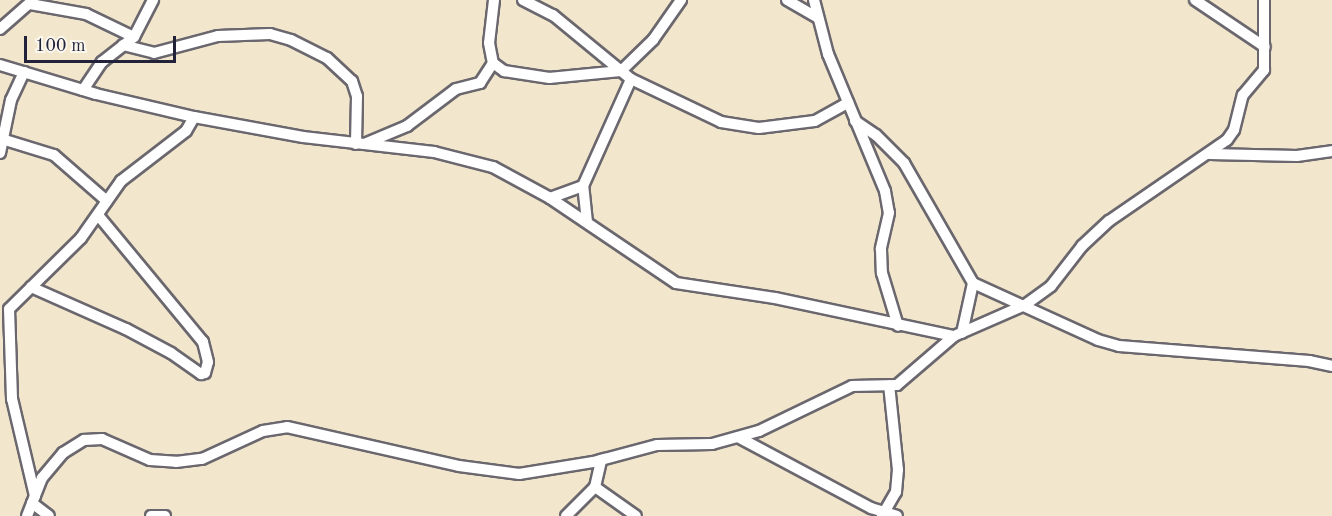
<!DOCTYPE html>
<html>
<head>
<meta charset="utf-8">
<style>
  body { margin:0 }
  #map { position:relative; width:1332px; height:516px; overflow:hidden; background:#f2e7cd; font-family:"Old Standard TT",serif }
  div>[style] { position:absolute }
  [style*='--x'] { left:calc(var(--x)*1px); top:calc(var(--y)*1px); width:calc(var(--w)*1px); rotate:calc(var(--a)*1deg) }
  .roads { filter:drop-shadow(2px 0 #6b676e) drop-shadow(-2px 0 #6b676e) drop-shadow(0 2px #6b676e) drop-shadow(0 -2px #6b676e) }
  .minor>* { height:10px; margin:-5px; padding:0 5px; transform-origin:5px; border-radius:5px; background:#fff }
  span { translate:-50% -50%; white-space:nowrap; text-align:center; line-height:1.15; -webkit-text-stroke:4.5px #fbf7ec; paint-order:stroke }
  .scale { position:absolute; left:24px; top:36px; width:152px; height:27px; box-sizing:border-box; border:3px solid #22223b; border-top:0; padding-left:8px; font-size:18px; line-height:21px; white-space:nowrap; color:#22223b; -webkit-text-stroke:4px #fbf7ec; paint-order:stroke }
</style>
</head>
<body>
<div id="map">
  <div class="roads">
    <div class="minor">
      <div style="--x:494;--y:0;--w:43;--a:96.6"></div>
      <div style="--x:489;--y:43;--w:20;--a:79"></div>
      <div style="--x:493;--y:63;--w:14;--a:36"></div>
      <div style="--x:504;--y:71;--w:46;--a:8.8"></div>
      <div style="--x:549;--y:78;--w:72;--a:-5.6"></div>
      <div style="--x:621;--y:71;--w:45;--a:-44.1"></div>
      <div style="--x:653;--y:40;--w:49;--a:-55"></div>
      <div style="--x:523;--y:0;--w:34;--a:27"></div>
      <div style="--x:553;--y:15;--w:101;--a:39.4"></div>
      <div style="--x:631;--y:79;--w:100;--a:25.5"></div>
      <div style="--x:721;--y:122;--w:38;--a:9"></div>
      <div style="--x:759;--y:128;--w:56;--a:-7.1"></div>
      <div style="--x:815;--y:121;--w:38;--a:-29"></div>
      <div style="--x:787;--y:0;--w:36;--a:30"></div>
      <div style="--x:814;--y:0;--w:56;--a:75.5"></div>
      <div style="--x:828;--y:54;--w:148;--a:67.4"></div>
      <div style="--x:885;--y:191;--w:22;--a:80"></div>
      <div style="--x:889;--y:213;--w:37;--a:103"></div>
      <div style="--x:881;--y:249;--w:24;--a:88"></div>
      <div style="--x:882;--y:273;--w:55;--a:73.2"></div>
      <div style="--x:1195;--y:0;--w:84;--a:33.9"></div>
      <div style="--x:30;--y:4;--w:57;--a:10.1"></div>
      <div style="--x:86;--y:14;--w:53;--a:25.6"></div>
      <div style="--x:0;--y:29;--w:44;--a:-41.3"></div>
      <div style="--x:123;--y:45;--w:32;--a:14"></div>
      <div style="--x:154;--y:53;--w:66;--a:-14.9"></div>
      <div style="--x:218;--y:36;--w:52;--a:-2.2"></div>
      <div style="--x:270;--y:34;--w:22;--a:16"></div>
      <div style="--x:291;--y:40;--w:40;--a:26.6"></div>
      <div style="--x:327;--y:58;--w:34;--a:43"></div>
      <div style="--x:352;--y:81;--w:16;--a:72"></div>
      <div style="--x:357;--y:96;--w:48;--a:91.2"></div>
      <div style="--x:0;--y:65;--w:100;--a:16.8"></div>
      <div style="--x:96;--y:94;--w:101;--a:13.2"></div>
      <div style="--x:194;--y:117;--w:111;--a:10.4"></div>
      <div style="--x:303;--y:137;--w:132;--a:6.5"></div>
      <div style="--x:434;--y:152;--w:61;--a:14.3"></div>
      <div style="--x:493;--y:167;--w:65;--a:28.5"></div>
      <div style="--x:550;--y:198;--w:152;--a:34"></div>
      <div style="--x:676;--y:283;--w:100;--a:8.6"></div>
      <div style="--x:775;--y:298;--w:183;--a:12"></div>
      <div style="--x:954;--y:336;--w:77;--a:-23.6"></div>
      <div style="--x:1025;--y:305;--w:32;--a:-36"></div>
      <div style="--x:1051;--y:286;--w:51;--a:-52.2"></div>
      <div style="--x:1082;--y:246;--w:37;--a:-43"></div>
      <div style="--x:1109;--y:221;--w:143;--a:-34.5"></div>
      <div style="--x:1227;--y:140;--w:12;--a:-55"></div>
      <div style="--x:1234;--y:130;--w:36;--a:-76"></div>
      <div style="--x:1243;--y:95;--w:33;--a:-50"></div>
      <div style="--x:1264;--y:70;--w:70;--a:-90"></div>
      <div style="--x:83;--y:90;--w:34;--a:-56"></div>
      <div style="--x:102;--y:62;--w:41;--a:-38"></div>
      <div style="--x:134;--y:37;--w:42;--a:-62.8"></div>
      <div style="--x:855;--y:121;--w:25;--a:34"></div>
      <div style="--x:876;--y:135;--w:40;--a:45"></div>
      <div style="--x:904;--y:163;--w:138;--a:60.1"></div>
      <div style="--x:973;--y:283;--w:51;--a:102.4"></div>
      <div style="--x:5;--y:140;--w:51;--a:17"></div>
      <div style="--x:54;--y:155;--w:70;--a:41"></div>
      <div style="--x:364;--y:144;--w:47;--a:-22.7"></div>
      <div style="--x:407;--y:126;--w:61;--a:-37.1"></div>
      <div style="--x:456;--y:89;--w:25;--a:-14"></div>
      <div style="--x:480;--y:83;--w:24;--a:-57"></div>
      <div style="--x:0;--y:153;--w:54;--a:-78.3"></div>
      <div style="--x:11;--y:100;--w:31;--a:-65"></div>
      <div style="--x:1210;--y:154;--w:87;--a:1.3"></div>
      <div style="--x:1297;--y:156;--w:35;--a:-8"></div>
      <div style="--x:550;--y:198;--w:35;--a:-20"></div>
      <div style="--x:587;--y:222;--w:36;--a:-96"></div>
      <div style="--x:583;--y:186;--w:117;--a:-65.8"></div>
      <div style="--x:973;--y:283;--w:137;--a:24.5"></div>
      <div style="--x:1098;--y:340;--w:22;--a:16"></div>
      <div style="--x:1119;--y:346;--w:191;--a:4.5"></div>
      <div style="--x:1309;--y:361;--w:24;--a:12"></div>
      <div style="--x:31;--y:287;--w:104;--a:23.9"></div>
      <div style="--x:126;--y:329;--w:51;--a:28.1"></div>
      <div style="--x:171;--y:353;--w:37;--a:35"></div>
      <div style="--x:201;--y:374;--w:4;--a:-14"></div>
      <div style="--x:205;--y:373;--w:11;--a:-75"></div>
      <div style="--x:208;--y:362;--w:21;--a:-104"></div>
      <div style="--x:203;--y:342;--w:165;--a:-129.6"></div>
      <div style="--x:738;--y:437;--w:151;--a:28.1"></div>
      <div style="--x:871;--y:508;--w:27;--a:17"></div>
      <div style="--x:595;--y:487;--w:50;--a:35.3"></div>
      <div style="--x:35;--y:496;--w:100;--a:-103.3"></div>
      <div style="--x:12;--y:399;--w:90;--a:-91.9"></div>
      <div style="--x:9;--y:309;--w:101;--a:-44.6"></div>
      <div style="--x:81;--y:238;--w:70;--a:-54.9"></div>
      <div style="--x:121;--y:181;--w:82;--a:-37.6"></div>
      <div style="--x:186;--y:131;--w:16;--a:-60"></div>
      <div style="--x:32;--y:503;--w:21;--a:37"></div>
      <div style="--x:27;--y:516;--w:41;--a:-68.5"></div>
      <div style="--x:42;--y:478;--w:33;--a:-50"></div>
      <div style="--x:63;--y:453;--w:25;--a:-32"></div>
      <div style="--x:84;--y:440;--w:18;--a:-3"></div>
      <div style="--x:102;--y:439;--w:52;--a:23.6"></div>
      <div style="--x:150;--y:460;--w:26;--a:4"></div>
      <div style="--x:176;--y:462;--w:26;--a:-7"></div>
      <div style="--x:202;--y:459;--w:67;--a:-24.7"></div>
      <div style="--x:263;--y:431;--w:24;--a:-9"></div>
      <div style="--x:287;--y:427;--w:176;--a:12.8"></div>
      <div style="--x:459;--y:466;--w:61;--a:7.6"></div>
      <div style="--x:519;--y:474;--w:75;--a:-9.2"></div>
      <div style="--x:593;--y:462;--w:66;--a:-14.9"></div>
      <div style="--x:657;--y:445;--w:55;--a:-1"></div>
      <div style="--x:712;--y:444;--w:49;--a:-15.5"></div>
      <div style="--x:759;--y:431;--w:103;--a:-25.8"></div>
      <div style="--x:852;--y:386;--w:45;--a:-1.3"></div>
      <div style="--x:897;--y:385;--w:75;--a:-40.7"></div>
      <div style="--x:151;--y:516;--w:14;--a:0"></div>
      <div style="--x:566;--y:516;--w:41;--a:-45"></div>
      <div style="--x:595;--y:487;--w:28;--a:-77"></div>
      <div style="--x:882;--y:516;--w:28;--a:-60"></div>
      <div style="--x:896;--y:492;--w:22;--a:-85"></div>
      <div style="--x:898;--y:470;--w:85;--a:-96"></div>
    </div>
  </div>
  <div class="scale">100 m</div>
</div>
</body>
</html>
